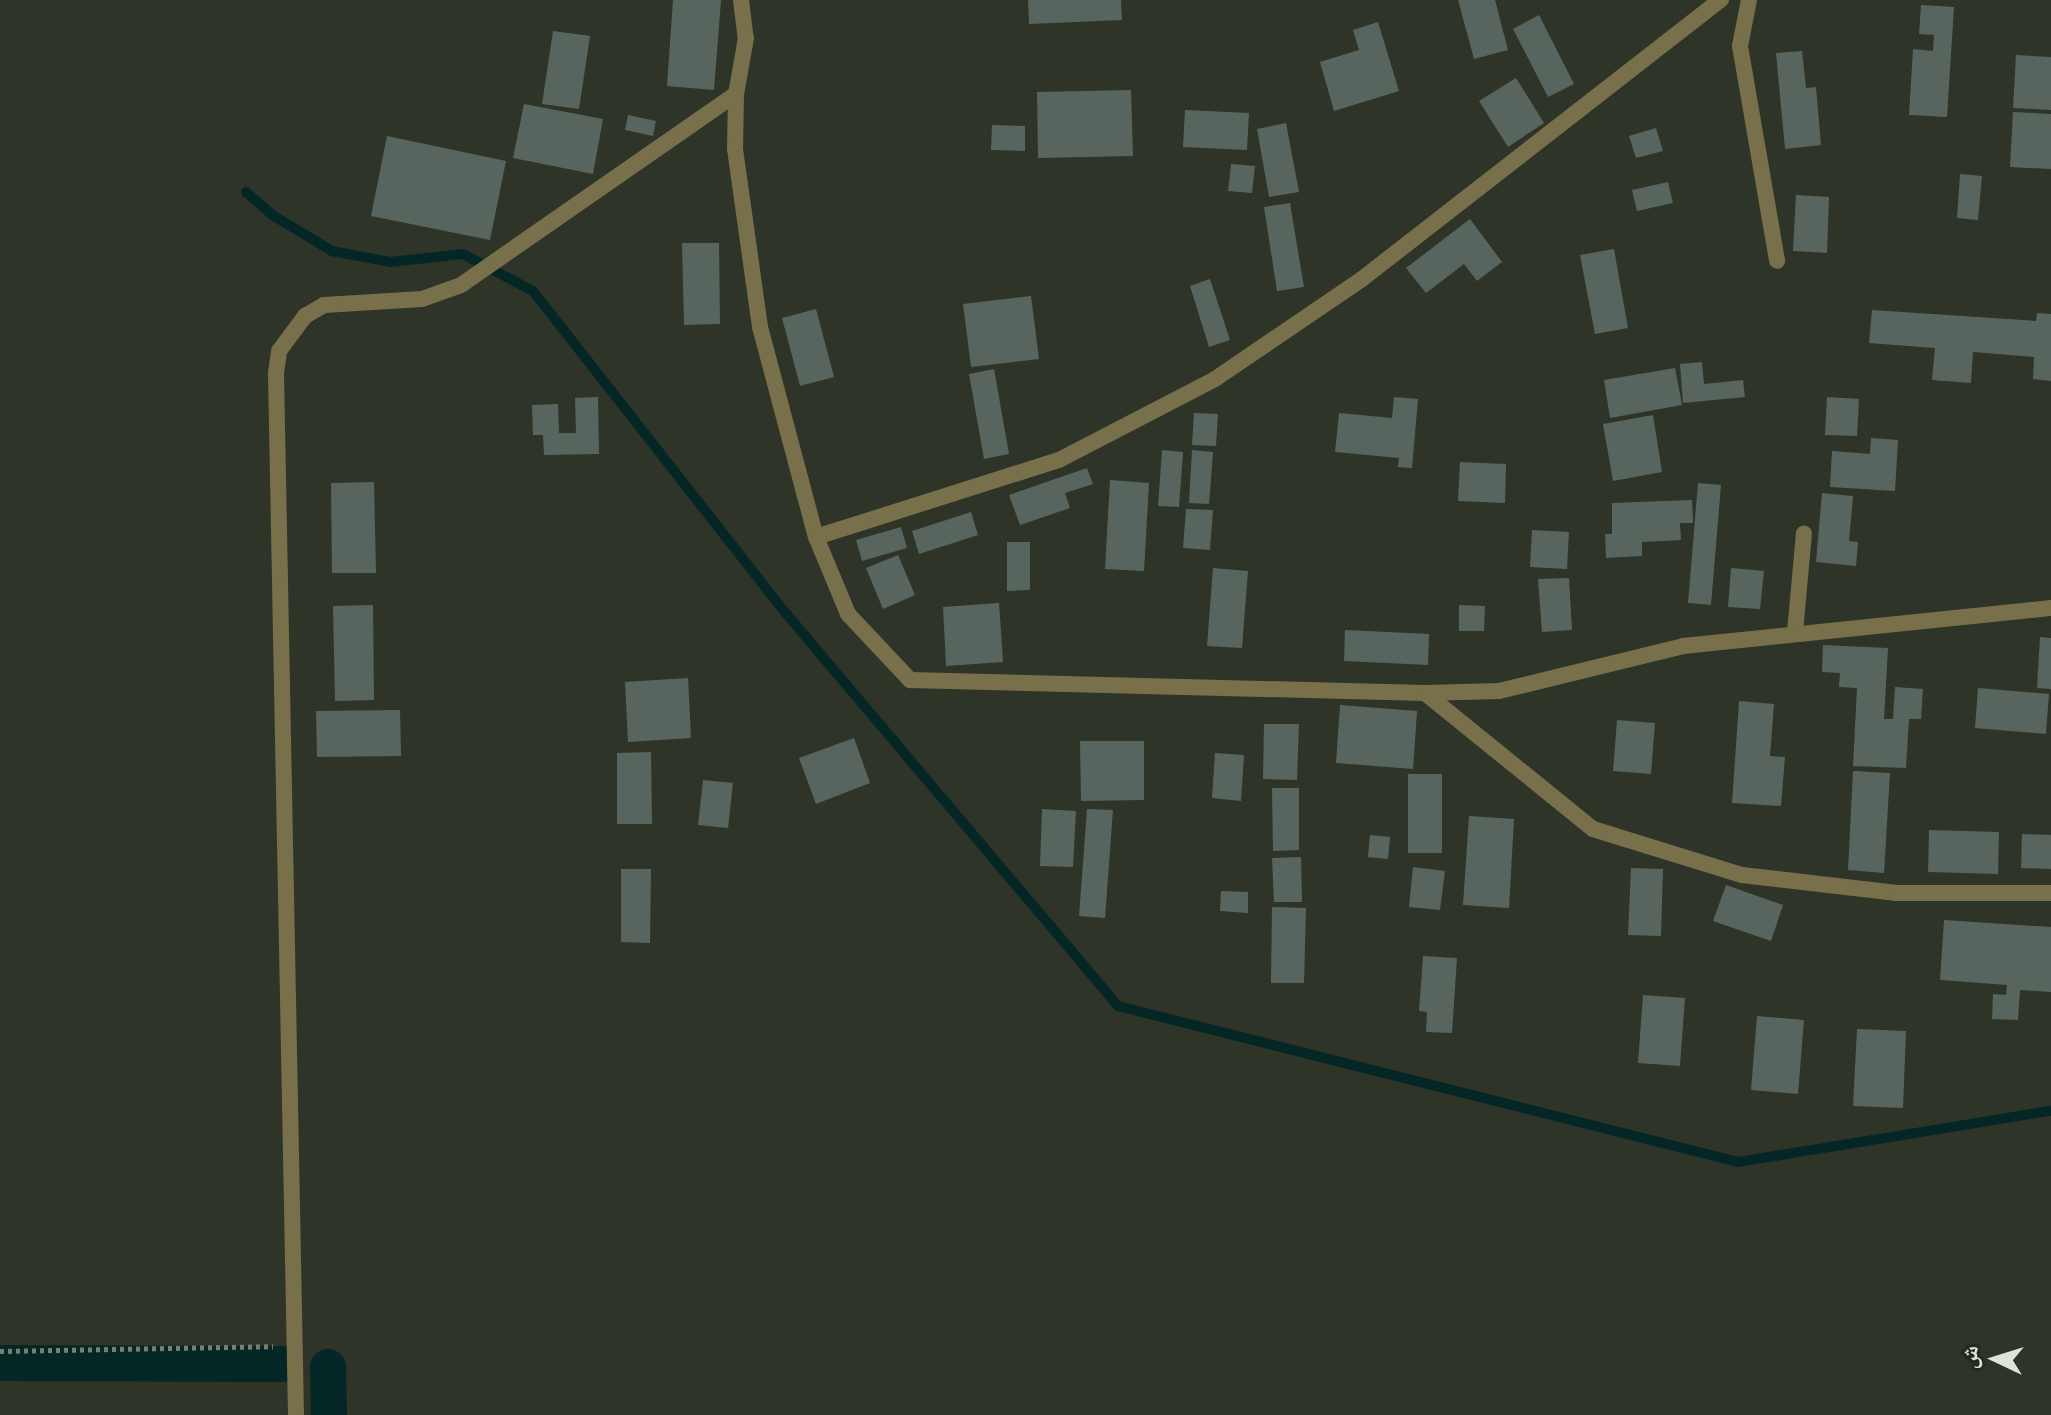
<!DOCTYPE html>
<html>
<head>
<meta charset="utf-8">
<style>
  body { margin:0 }
  #map { position:relative; width:2051px; height:1415px; overflow:hidden; background:#2f3429; font-family:Spectral,"Noto Naskh Arabic",serif }
  div>[style] { position:absolute }
  [style*='--x'] { left:calc(var(--x)*1px); top:calc(var(--y)*1px); width:calc(var(--w)*1px); rotate:calc(var(--a)*1deg) }
  .stream>* { height:10px; margin:-5px; padding:0 5px; transform-origin:5px; border-radius:5px; background:#042726 }
  .canal>* { height:36px; margin:-18px; padding:0 18px; transform-origin:18px; border-radius:18px; background:#042726 }
  .building>* { inset:0; background:#58655e }
  .path>* { height:5px; margin-top:-2.5px; transform-origin:0; background:repeating-linear-gradient(90deg,#797d74 0 4px,transparent 0 8px) }
  .street>* { height:16px; margin:-8px; padding:0 8px; transform-origin:8px; border-radius:8px; background:#78704a }
  span { translate:-50% -50%; white-space:nowrap; text-align:center; line-height:1.15; -webkit-text-stroke:8px #252a1f; paint-order:stroke }
  .north { position:absolute; left:1955px; top:1319px; width:80px; height:80px; -webkit-text-stroke:6px #252a1f; paint-order:stroke; rotate:274deg; font-size:22px; font-weight:700; line-height:32px; text-align:center; color:#e0e3dc }
  .north::after { content:''; display:block; margin:auto; width:28px; height:36px; background:#e0e3dc; clip-path:polygon(50% 0,100% 100%,50% 72%,0 100%) }
</style>
</head>
<body>
<div id="map">
  <div class="stream">
    <div style="--x:246;--y:192;--w:37;--a:41"></div>
    <div style="--x:274;--y:216;--w:68;--a:31.1"></div>
    <div style="--x:332;--y:251;--w:59;--a:10.7"></div>
    <div style="--x:390;--y:262;--w:73;--a:-6.3"></div>
    <div style="--x:463;--y:254;--w:79;--a:27.9"></div>
    <div style="--x:533;--y:291;--w:407;--a:51.9"></div>
    <div style="--x:784;--y:611;--w:517;--a:49.78"></div>
    <div style="--x:1118;--y:1006;--w:639;--a:14.12"></div>
    <div style="--x:1738;--y:1162;--w:317;--a:-9.3"></div>
  </div>
  <div class="canal">
    <div style="--x:0;--y:1363;--w:281;--a:0.2"></div>
    <div style="--x:328;--y:1367;--w:48;--a:88.8"></div>
  </div>
  <div class="building">
    <div style="clip-path:polygon(673px 0,721px 0,714px 90px,667px 86px)"></div>
    <div style="clip-path:polygon(1028px 0,1121px 0,1122px 20px,1029px 24px)"></div>
    <div style="clip-path:polygon(1458px 0,1495px 0,1508px 50px,1474px 59px)"></div>
    <div style="clip-path:polygon(1921px 5px,1954px 7px,1947px 117px,1909px 115px,1913px 49px,1933px 51px,1934px 35px,1919px 34px)"></div>
    <div style="clip-path:polygon(1539px 15px,1574px 84px,1548px 97px,1513px 29px)"></div>
    <div style="clip-path:polygon(1378px 22px,1399px 91px,1334px 111px,1320px 62px,1359px 50px,1353px 30px)"></div>
    <div style="clip-path:polygon(553px 31px,590px 36px,579px 109px,542px 104px)"></div>
    <div style="clip-path:polygon(1802px 51px,1806px 88px,1816px 87px,1821px 145px,1785px 149px,1776px 53px)"></div>
    <div style="clip-path:polygon(2016px 55px,2051px 57px,2051px 110px,2013px 108px)"></div>
    <div style="clip-path:polygon(1516px 78px,1544px 123px,1508px 147px,1479px 101px)"></div>
    <div style="clip-path:polygon(1131px 90px,1133px 156px,1038px 158px,1037px 92px)"></div>
    <div style="clip-path:polygon(524px 104px,603px 119px,593px 174px,513px 158px)"></div>
    <div style="clip-path:polygon(1185px 110px,1249px 113px,1247px 150px,1183px 147px)"></div>
    <div style="clip-path:polygon(2013px 112px,2051px 114px,2051px 169px,2010px 167px)"></div>
    <div style="clip-path:polygon(628px 115px,656px 121px,653px 136px,625px 130px)"></div>
    <div style="clip-path:polygon(1286px 123px,1299px 192px,1269px 197px,1257px 129px)"></div>
    <div style="clip-path:polygon(992px 125px,1025px 126px,1025px 151px,991px 150px)"></div>
    <div style="clip-path:polygon(1656px 128px,1663px 151px,1636px 158px,1629px 136px)"></div>
    <div style="clip-path:polygon(387px 136px,506px 161px,490px 240px,371px 216px)"></div>
    <div style="clip-path:polygon(1231px 164px,1255px 166px,1252px 193px,1228px 191px)"></div>
    <div style="clip-path:polygon(1960px 174px,1982px 176px,1978px 220px,1957px 218px)"></div>
    <div style="clip-path:polygon(1668px 182px,1673px 203px,1637px 211px,1632px 190px)"></div>
    <div style="clip-path:polygon(1796px 195px,1829px 197px,1827px 253px,1793px 251px)"></div>
    <div style="clip-path:polygon(1290px 203px,1304px 287px,1277px 291px,1264px 207px)"></div>
    <div style="clip-path:polygon(1470px 219px,1502px 262px,1477px 281px,1464px 264px,1426px 293px,1406px 268px)"></div>
    <div style="clip-path:polygon(682px 243px,719px 243px,720px 324px,684px 325px)"></div>
    <div style="clip-path:polygon(1614px 249px,1628px 328px,1595px 334px,1580px 255px)"></div>
    <div style="clip-path:polygon(1210px 279px,1230px 340px,1209px 347px,1190px 286px)"></div>
    <div style="clip-path:polygon(1031px 296px,1039px 359px,971px 367px,963px 304px)"></div>
    <div style="clip-path:polygon(816px 309px,834px 377px,800px 386px,782px 318px)"></div>
    <div style="clip-path:polygon(1872px 310px,2036px 321px,2037px 313px,2051px 314px,2051px 381px,2033px 379px,2034px 357px,1973px 352px,1971px 383px,1932px 380px,1935px 348px,1869px 343px)"></div>
    <div style="clip-path:polygon(1702px 362px,1704px 384px,1743px 380px,1745px 397px,1683px 403px,1680px 364px)"></div>
    <div style="clip-path:polygon(1675px 368px,1682px 405px,1610px 418px,1604px 380px)"></div>
    <div style="clip-path:polygon(994px 369px,1009px 454px,984px 459px,969px 374px)"></div>
    <div style="clip-path:polygon(598px 397px,599px 454px,544px 455px,543px 435px,533px 435px,532px 405px,558px 404px,559px 433px,576px 433px,575px 398px)"></div>
    <div style="clip-path:polygon(1394px 397px,1418px 399px,1412px 468px,1398px 467px,1399px 458px,1335px 452px,1339px 413px,1392px 418px)"></div>
    <div style="clip-path:polygon(1827px 397px,1859px 399px,1857px 436px,1825px 435px)"></div>
    <div style="clip-path:polygon(1194px 413px,1218px 414px,1216px 446px,1192px 445px)"></div>
    <div style="clip-path:polygon(1653px 415px,1662px 472px,1613px 481px,1603px 424px)"></div>
    <div style="clip-path:polygon(1871px 438px,1898px 440px,1895px 491px,1830px 487px,1832px 451px,1870px 454px)"></div>
    <div style="clip-path:polygon(1162px 450px,1183px 452px,1179px 507px,1158px 506px)"></div>
    <div style="clip-path:polygon(1192px 450px,1213px 452px,1209px 504px,1189px 503px)"></div>
    <div style="clip-path:polygon(1460px 462px,1506px 464px,1505px 503px,1458px 501px)"></div>
    <div style="clip-path:polygon(1087px 468px,1093px 484px,1065px 493px,1070px 508px,1020px 525px,1009px 495px)"></div>
    <div style="clip-path:polygon(1110px 480px,1149px 483px,1144px 571px,1105px 569px)"></div>
    <div style="clip-path:polygon(374px 482px,376px 573px,332px 573px,331px 483px)"></div>
    <div style="clip-path:polygon(1698px 483px,1721px 485px,1711px 605px,1688px 603px)"></div>
    <div style="clip-path:polygon(1822px 493px,1853px 496px,1849px 541px,1858px 542px,1856px 566px,1816px 562px)"></div>
    <div style="clip-path:polygon(1692px 500px,1693px 523px,1680px 523px,1681px 540px,1642px 542px,1642px 556px,1606px 558px,1605px 534px,1612px 534px,1612px 503px)"></div>
    <div style="clip-path:polygon(1186px 509px,1213px 510px,1210px 550px,1183px 548px)"></div>
    <div style="clip-path:polygon(971px 512px,978px 535px,919px 554px,912px 531px)"></div>
    <div style="clip-path:polygon(901px 527px,907px 548px,862px 561px,856px 540px)"></div>
    <div style="clip-path:polygon(1532px 530px,1569px 532px,1567px 569px,1530px 567px)"></div>
    <div style="clip-path:polygon(1007px 542px,1030px 542px,1030px 590px,1007px 591px)"></div>
    <div style="clip-path:polygon(898px 555px,915px 595px,883px 609px,866px 568px)"></div>
    <div style="clip-path:polygon(1213px 568px,1248px 571px,1242px 648px,1207px 646px)"></div>
    <div style="clip-path:polygon(1731px 568px,1764px 571px,1760px 609px,1728px 607px)"></div>
    <div style="clip-path:polygon(1569px 578px,1572px 630px,1542px 632px,1538px 579px)"></div>
    <div style="clip-path:polygon(999px 603px,1003px 662px,946px 666px,943px 607px)"></div>
    <div style="clip-path:polygon(373px 605px,374px 700px,335px 701px,333px 606px)"></div>
    <div style="clip-path:polygon(1459px 605px,1485px 606px,1484px 631px,1459px 631px)"></div>
    <div style="clip-path:polygon(1345px 630px,1429px 634px,1428px 665px,1344px 661px)"></div>
    <div style="clip-path:polygon(2040px 637px,2051px 638px,2051px 689px,2037px 688px)"></div>
    <div style="clip-path:polygon(1823px 645px,1888px 648px,1884px 719px,1893px 719px,1895px 687px,1923px 689px,1921px 719px,1909px 719px,1906px 768px,1853px 766px,1857px 688px,1839px 687px,1840px 673px,1822px 672px)"></div>
    <div style="clip-path:polygon(688px 678px,691px 738px,628px 742px,625px 682px)"></div>
    <div style="clip-path:polygon(1978px 688px,2049px 694px,2046px 734px,1975px 728px)"></div>
    <div style="clip-path:polygon(1739px 701px,1774px 704px,1770px 756px,1785px 757px,1781px 806px,1732px 803px)"></div>
    <div style="clip-path:polygon(1340px 705px,1417px 711px,1413px 769px,1336px 763px)"></div>
    <div style="clip-path:polygon(400px 710px,401px 756px,317px 757px,316px 711px)"></div>
    <div style="clip-path:polygon(1617px 720px,1655px 723px,1651px 774px,1613px 771px)"></div>
    <div style="clip-path:polygon(1264px 724px,1299px 724px,1297px 780px,1263px 779px)"></div>
    <div style="clip-path:polygon(854px 738px,870px 783px,816px 804px,799px 758px)"></div>
    <div style="clip-path:polygon(1080px 741px,1144px 741px,1144px 800px,1081px 801px)"></div>
    <div style="clip-path:polygon(651px 752px,652px 824px,617px 824px,617px 753px)"></div>
    <div style="clip-path:polygon(1215px 753px,1244px 755px,1241px 801px,1212px 798px)"></div>
    <div style="clip-path:polygon(1853px 771px,1890px 773px,1884px 873px,1848px 870px)"></div>
    <div style="clip-path:polygon(1408px 774px,1442px 774px,1442px 853px,1408px 853px)"></div>
    <div style="clip-path:polygon(703px 780px,733px 783px,728px 828px,698px 825px)"></div>
    <div style="clip-path:polygon(1272px 788px,1299px 788px,1299px 850px,1273px 851px)"></div>
    <div style="clip-path:polygon(1042px 809px,1076px 811px,1073px 867px,1040px 866px)"></div>
    <div style="clip-path:polygon(1087px 809px,1113px 810px,1105px 918px,1079px 916px)"></div>
    <div style="clip-path:polygon(1469px 816px,1514px 819px,1509px 908px,1463px 905px)"></div>
    <div style="clip-path:polygon(1929px 830px,1999px 832px,1998px 874px,1928px 872px)"></div>
    <div style="clip-path:polygon(2022px 834px,2051px 835px,2051px 869px,2021px 868px)"></div>
    <div style="clip-path:polygon(1370px 835px,1390px 837px,1388px 859px,1368px 857px)"></div>
    <div style="clip-path:polygon(1301px 857px,1302px 902px,1274px 902px,1272px 858px)"></div>
    <div style="clip-path:polygon(1413px 867px,1445px 871px,1440px 910px,1409px 907px)"></div>
    <div style="clip-path:polygon(1631px 868px,1663px 869px,1661px 936px,1628px 935px)"></div>
    <div style="clip-path:polygon(621px 869px,651px 869px,650px 943px,621px 942px)"></div>
    <div style="clip-path:polygon(1726px 885px,1783px 905px,1771px 941px,1713px 921px)"></div>
    <div style="clip-path:polygon(1221px 891px,1248px 892px,1248px 913px,1220px 911px)"></div>
    <div style="clip-path:polygon(1272px 907px,1306px 908px,1304px 983px,1271px 983px)"></div>
    <div style="clip-path:polygon(1944px 920px,2051px 927px,2051px 992px,2020px 990px,2018px 1020px,1992px 1019px,1993px 994px,2006px 995px,2007px 985px,1940px 980px)"></div>
    <div style="clip-path:polygon(1423px 956px,1457px 958px,1452px 1033px,1426px 1032px,1427px 1012px,1419px 1011px)"></div>
    <div style="clip-path:polygon(1643px 995px,1685px 998px,1680px 1066px,1638px 1063px)"></div>
    <div style="clip-path:polygon(1757px 1016px,1804px 1020px,1798px 1094px,1751px 1090px)"></div>
    <div style="clip-path:polygon(1857px 1029px,1906px 1031px,1903px 1108px,1853px 1106px)"></div>
  </div>
  <div class="path">
    <div style="--x:0;--y:1351;--w:273;--a:-1"></div>
  </div>
  <div class="street">
    <div style="--x:741;--y:0;--w:38;--a:83"></div>
    <div style="--x:746;--y:38;--w:57;--a:100.1"></div>
    <div style="--x:736;--y:94;--w:55;--a:91"></div>
    <div style="--x:735;--y:149;--w:180;--a:82"></div>
    <div style="--x:760;--y:327;--w:217;--a:75.1"></div>
    <div style="--x:816;--y:537;--w:83;--a:67.4"></div>
    <div style="--x:848;--y:614;--w:91;--a:46.8"></div>
    <div style="--x:910;--y:680;--w:515;--a:1.45"></div>
    <div style="--x:1425;--y:693;--w:216;--a:39"></div>
    <div style="--x:1593;--y:829;--w:156;--a:17.2"></div>
    <div style="--x:1742;--y:875;--w:156;--a:6.6"></div>
    <div style="--x:1897;--y:893;--w:154;--a:0"></div>
    <div style="--x:1749;--y:0;--w:47;--a:101.1"></div>
    <div style="--x:1740;--y:46;--w:218;--a:80.2"></div>
    <div style="--x:816;--y:537;--w:255;--a:-17.6"></div>
    <div style="--x:1059;--y:460;--w:176;--a:-27.4"></div>
    <div style="--x:1215;--y:379;--w:178;--a:-34.2"></div>
    <div style="--x:1362;--y:279;--w:455;--a:-37.9"></div>
    <div style="--x:1795;--y:632;--w:99;--a:-84.8"></div>
    <div style="--x:1425;--y:693;--w:74;--a:-1.5"></div>
    <div style="--x:1499;--y:691;--w:189;--a:-13.7"></div>
    <div style="--x:1683;--y:646;--w:370;--a:-5.9"></div>
    <div style="--x:296;--y:1415;--w:1042;--a:-91.1"></div>
    <div style="--x:276;--y:373;--w:22;--a:-82"></div>
    <div style="--x:279;--y:351;--w:44;--a:-53.4"></div>
    <div style="--x:305;--y:316;--w:22;--a:-30"></div>
    <div style="--x:324;--y:305;--w:98;--a:-3.5"></div>
    <div style="--x:422;--y:299;--w:41;--a:-19.7"></div>
    <div style="--x:461;--y:285;--w:335;--a:-34.8"></div>
  </div>
  <div class="north">ش</div>
</div>
</body>
</html>
